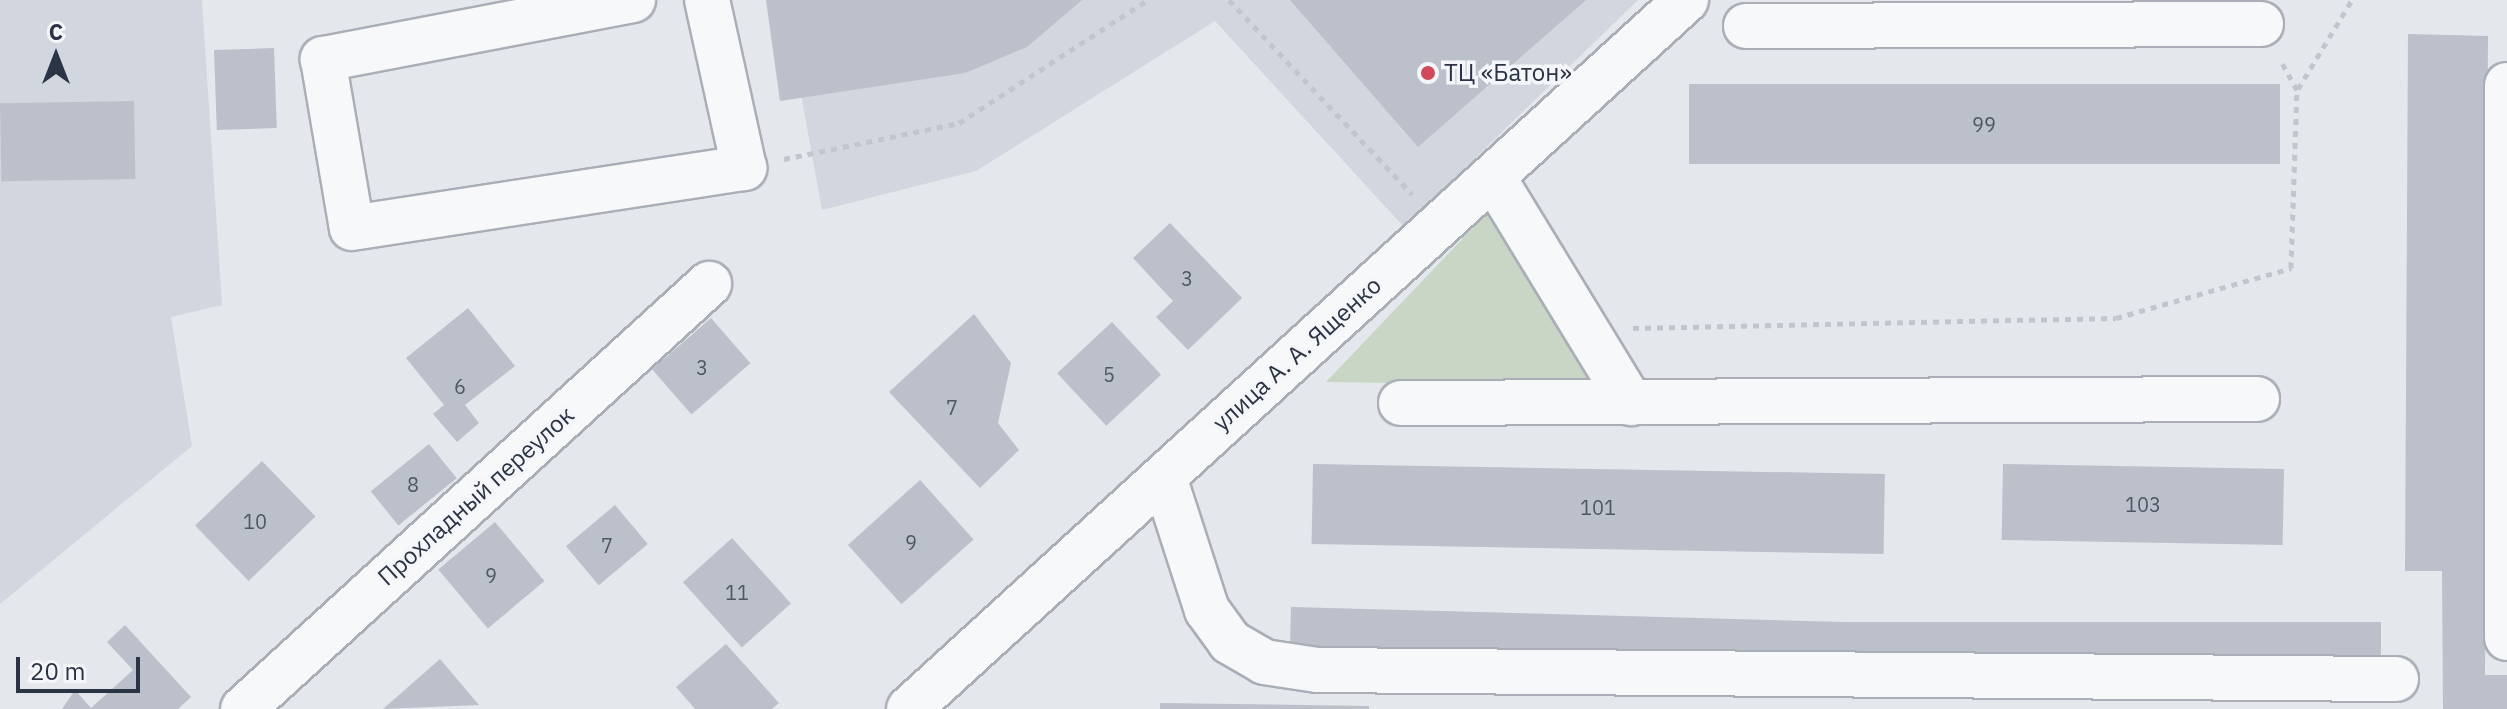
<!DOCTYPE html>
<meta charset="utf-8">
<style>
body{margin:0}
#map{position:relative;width:2507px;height:709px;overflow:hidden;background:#e4e7ec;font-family:"IBM Plex Sans",sans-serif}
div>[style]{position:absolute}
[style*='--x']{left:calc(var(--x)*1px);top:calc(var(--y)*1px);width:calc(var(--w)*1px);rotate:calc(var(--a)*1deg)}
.built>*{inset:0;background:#d2d6de}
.green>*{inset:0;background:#c9d6c5}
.building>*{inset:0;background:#bbc0ca;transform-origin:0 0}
.path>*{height:5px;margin-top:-2.5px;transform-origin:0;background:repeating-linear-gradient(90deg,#c2c5cb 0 6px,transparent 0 12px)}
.roads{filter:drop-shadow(2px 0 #a9aeb7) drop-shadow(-2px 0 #a9aeb7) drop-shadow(0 2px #a9aeb7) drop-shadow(0 -2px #a9aeb7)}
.minor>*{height:44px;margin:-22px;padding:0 22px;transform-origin:22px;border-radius:22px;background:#f7f8fa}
.dots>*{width:22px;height:22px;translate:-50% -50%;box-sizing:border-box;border:4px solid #f4f6f9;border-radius:50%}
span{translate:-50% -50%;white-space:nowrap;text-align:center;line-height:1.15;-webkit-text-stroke:7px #f4f6f9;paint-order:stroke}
.number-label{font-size:20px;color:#4f5766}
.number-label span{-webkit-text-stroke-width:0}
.poi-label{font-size:24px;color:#2b3445}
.left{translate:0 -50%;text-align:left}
.street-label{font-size:24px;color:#2b3445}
.north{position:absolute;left:16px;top:16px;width:80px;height:80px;-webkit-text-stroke:6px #f4f6f9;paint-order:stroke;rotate:0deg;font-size:22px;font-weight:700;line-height:32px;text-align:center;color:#2b3445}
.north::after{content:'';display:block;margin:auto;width:28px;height:36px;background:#2b3445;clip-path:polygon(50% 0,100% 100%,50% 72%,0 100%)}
.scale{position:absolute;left:16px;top:657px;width:124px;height:36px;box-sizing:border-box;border:4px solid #2b3445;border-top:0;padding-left:10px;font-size:24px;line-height:28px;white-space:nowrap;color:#2b3445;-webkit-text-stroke:6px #f4f6f9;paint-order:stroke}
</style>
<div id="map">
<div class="built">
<i style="clip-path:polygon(0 0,202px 0,222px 305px,171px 317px,192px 446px,0 604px)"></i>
<i style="clip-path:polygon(784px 0,1638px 0,1404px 227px,1215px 21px,976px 171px,822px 210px)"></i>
</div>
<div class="green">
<i style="clip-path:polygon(1487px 213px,1593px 386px,1326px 382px)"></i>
</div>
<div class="building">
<i style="clip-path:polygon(766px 0,1082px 0,1027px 47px,965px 73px,780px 101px)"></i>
<i style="clip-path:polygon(1290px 0,1586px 0,1418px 147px)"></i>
<i style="clip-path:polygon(2408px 34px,2488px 36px,2485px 675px,2507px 675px,2507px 709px,2443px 709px,2442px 571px,2405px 571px)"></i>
<i style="left:274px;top:48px;width:80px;height:60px;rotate:88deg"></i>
<i style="left:1689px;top:84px;width:591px;height:80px"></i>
<i style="left:134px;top:101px;width:78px;height:134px;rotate:89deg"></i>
<i style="clip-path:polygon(1170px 223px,1242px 298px,1188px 350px,1156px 317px,1173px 301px,1133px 258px)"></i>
<i style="clip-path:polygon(468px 308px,515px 366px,465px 405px,479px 423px,457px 442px,433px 414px,444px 405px,406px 358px)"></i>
<i style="clip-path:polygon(974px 314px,1011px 363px,998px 423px,1019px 450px,980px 488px,889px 392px)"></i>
<i style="left:711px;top:318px;width:60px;height:78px;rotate:49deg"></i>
<i style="left:1112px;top:322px;width:72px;height:75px;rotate:47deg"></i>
<i style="left:429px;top:444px;width:44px;height:75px;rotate:51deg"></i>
<i style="left:262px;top:461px;width:77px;height:93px;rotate:46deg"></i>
<i style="left:1313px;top:464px;width:572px;height:80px;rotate:1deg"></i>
<i style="left:2003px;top:464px;width:281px;height:76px;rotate:1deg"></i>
<i style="left:920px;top:480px;width:80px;height:97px;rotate:48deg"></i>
<i style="left:615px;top:505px;width:51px;height:64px;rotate:50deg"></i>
<i style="left:495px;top:522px;width:77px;height:74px;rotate:50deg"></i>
<i style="left:732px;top:538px;width:88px;height:66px;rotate:48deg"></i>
<i style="clip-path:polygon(1291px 607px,1845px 622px,2381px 622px,2381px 665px,1290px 650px)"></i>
<i style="clip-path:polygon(125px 625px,191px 697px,178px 709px,62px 709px,75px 690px,91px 708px,133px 670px,107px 642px)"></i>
<i style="clip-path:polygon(726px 644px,779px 703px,772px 709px,695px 709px,676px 687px)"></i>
<i style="clip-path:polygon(440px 659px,479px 705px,383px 709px)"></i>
<i style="clip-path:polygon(1160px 703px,1369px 706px,1369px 709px,1160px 709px)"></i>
</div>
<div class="path">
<i style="--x:1229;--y:0;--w:267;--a:46.7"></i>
<i style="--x:2298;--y:89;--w:104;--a:-58.8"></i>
<i style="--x:784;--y:159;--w:179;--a:-11.6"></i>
<i style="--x:959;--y:123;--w:225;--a:-33.1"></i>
<i style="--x:1633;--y:328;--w:483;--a:-1.2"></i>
<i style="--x:2116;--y:318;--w:182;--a:-15.9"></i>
<i style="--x:2291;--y:268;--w:178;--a:-88.1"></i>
<i style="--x:2297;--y:90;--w:35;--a:-119"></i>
</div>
<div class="roads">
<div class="minor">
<i style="--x:633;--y:0;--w:316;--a:169.2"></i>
<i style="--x:323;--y:59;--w:171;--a:80.3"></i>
<i style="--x:352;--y:228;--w:397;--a:-8.7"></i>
<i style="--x:744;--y:168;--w:172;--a:-102.4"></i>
<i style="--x:1746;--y:26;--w:515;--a:-0.22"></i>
<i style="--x:2507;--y:85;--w:553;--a:90"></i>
<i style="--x:1493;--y:177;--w:265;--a:58.6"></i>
<i style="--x:1401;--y:403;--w:856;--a:-0.27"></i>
<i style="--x:1164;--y:477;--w:140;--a:72.1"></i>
<i style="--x:1207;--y:610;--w:39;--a:54"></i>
<i style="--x:1230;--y:642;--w:39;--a:30"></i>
<i style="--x:1264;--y:662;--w:54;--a:8.6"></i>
<i style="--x:1317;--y:670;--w:1079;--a:0.48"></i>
<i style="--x:243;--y:709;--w:631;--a:-42.37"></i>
<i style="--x:909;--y:709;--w:1052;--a:-42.38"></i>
</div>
</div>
<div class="dots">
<i style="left:1428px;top:73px;background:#d1495b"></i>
</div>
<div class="number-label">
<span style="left:1984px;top:124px">99</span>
<span style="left:1187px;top:278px">3</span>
<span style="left:702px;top:367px">3</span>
<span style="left:1109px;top:374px">5</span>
<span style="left:460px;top:386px">6</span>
<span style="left:952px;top:407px">7</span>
<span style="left:413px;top:484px">8</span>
<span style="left:2143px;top:504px">103</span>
<span style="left:1598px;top:507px">101</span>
<span style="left:255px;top:521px">10</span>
<span style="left:911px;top:542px">9</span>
<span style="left:607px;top:545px">7</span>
<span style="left:491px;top:575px">9</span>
<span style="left:737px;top:592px">11</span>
</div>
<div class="poi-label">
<span class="left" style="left:1444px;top:73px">ТЦ «Батон»</span>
</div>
<div class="street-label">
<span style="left:1297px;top:354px;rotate:-42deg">улица А. А. Ященко</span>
<span style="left:476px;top:496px;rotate:-42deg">Прохладный переулок</span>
</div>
<div class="north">С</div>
<div class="scale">20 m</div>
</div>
